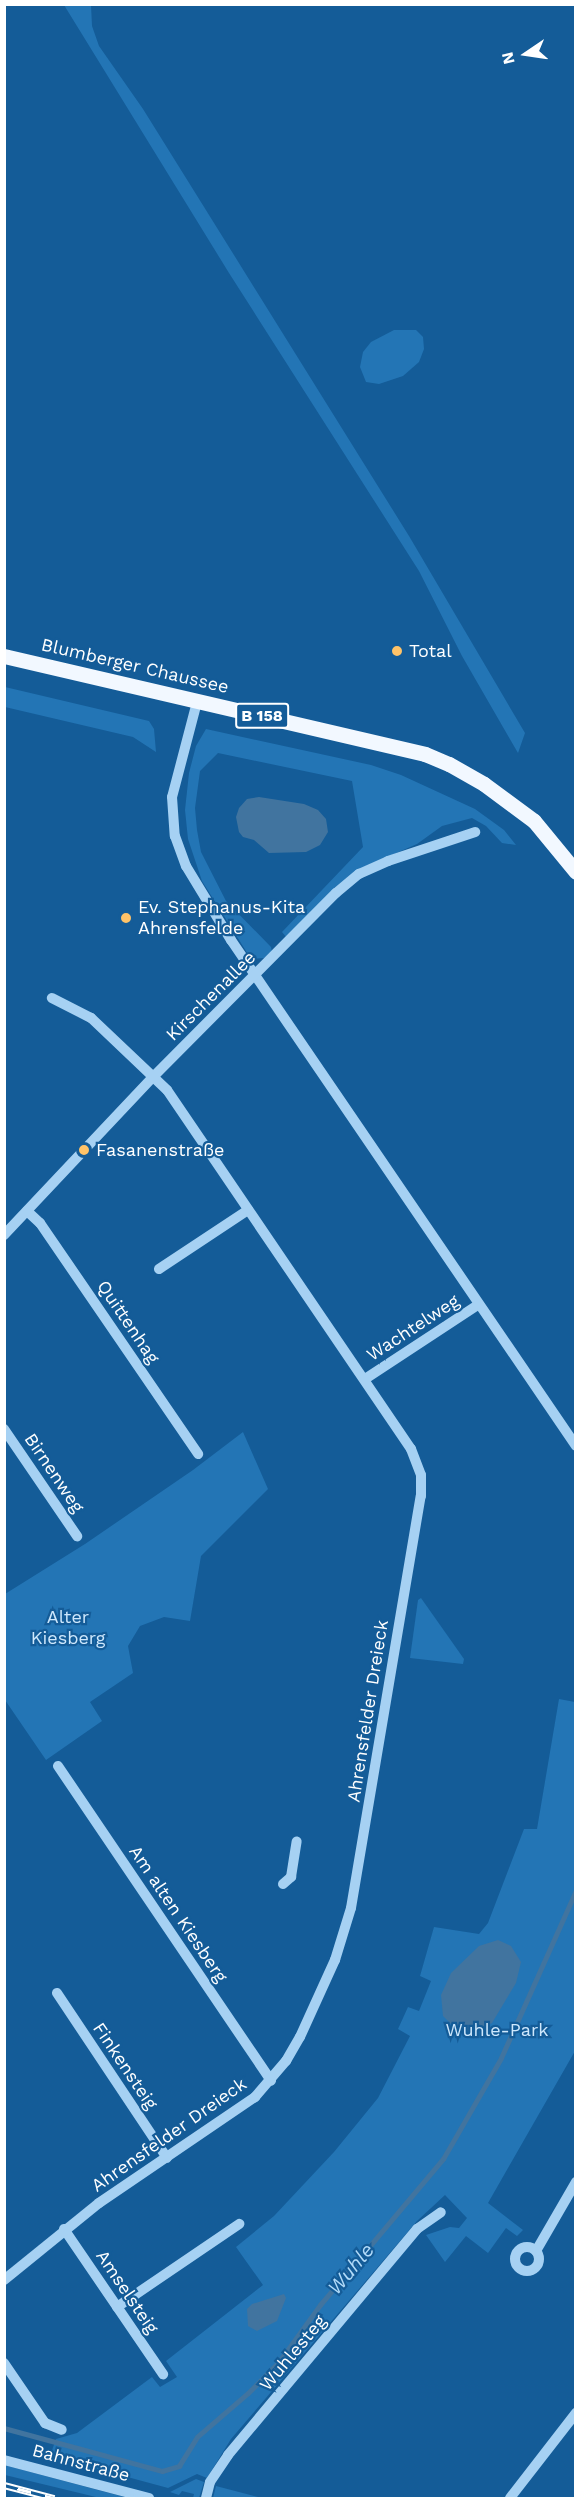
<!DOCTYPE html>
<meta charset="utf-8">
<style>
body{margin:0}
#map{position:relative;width:580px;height:2503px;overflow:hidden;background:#145c98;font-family:"Work Sans",sans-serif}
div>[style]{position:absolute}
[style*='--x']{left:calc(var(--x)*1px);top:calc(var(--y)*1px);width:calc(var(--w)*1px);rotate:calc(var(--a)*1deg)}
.green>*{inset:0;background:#2375b5}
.water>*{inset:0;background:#41749f}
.stream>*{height:4.5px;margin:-2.25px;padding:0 2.25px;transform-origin:2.25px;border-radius:2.25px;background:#41749f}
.minor>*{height:10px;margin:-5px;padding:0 5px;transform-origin:5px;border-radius:5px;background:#a6d1f3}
.minor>.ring{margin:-5px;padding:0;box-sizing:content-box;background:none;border:10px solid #a6d1f3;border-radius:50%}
.major>*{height:15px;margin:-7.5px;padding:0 7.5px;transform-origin:7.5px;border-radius:7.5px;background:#f2f8ff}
.rail>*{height:7px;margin-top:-3.5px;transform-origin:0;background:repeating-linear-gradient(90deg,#145c98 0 14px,#fff 0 28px);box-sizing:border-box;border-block:2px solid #fff}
.dots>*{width:16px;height:16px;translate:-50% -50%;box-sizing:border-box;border:3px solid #145c98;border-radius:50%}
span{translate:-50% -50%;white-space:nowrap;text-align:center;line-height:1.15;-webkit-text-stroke:4.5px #145c98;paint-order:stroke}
.shield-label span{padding:2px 4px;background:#145c98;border:2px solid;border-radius:4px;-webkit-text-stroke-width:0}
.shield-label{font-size:16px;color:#fff;font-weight:700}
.poi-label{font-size:18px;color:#fff}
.left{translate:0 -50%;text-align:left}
.street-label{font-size:18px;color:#fff}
.park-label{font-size:18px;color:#cee8fd}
.water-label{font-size:20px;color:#b2dbf9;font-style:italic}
.frame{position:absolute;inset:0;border:6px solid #fff;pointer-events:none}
.north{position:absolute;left:496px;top:24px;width:60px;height:60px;-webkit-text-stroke:4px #145c98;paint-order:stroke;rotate:257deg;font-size:16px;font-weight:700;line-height:24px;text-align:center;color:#fff}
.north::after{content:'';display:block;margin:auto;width:21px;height:27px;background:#fff;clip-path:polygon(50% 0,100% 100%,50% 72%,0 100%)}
</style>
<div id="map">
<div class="green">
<i style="clip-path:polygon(64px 5px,91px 5px,92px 26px,99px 46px,143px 109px,409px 536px,525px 733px,518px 753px,462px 656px,419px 571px,229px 273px)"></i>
<i style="clip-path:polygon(394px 330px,416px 330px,423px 337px,424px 349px,419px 362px,403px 376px,379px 384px,366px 382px,360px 367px,363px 352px,371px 342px)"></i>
<i style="clip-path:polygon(5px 687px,149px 721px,154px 729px,156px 752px,133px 737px,5px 707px)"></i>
<i style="clip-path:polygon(206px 729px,371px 765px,401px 775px,475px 809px,504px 830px,516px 845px,502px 843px,486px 826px,472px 818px,442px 826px,417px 844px,362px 868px,334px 888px,287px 938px,282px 932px,363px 847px,352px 781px,218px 753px,200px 771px,195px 808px,197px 830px,201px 852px,226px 901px,271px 947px,272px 952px,264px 958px,251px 959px,202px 881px,188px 839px,185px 810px,189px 773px,196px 746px)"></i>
<i style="clip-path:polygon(243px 1432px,268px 1489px,201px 1556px,190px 1621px,164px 1617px,140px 1626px,128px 1646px,133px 1673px,90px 1702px,102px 1721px,46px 1760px,5px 1700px,5px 1594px,85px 1544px,193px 1470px)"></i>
<i style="clip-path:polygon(421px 1598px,464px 1659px,463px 1664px,410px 1658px,418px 1600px)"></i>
<i style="clip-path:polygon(559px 1699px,575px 1702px,575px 2051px,488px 2203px,523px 2230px,517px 2236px,506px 2228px,488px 2253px,466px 2236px,445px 2262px,426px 2235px,450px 2227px,459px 2228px,467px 2218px,445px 2195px,417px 2221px,231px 2439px,207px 2478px,197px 2474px,168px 2488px,50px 2456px,56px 2439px,77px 2433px,152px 2377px,160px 2387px,177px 2377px,166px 2361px,263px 2285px,236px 2247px,274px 2216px,334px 2152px,378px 2098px,410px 2036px,398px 2029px,408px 2007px,419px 2011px,431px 1981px,420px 1976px,434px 1927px,479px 1934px,488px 1923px,524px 1829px,537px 1829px)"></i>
<i style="clip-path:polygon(4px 2465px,128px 2498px,100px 2498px,5px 2475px)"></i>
<i style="clip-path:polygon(196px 2479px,204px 2482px,199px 2498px,193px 2498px,194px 2494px,182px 2491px,179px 2495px,170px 2492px)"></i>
<i style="clip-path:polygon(216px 2486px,262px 2498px,213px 2498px)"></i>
</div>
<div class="water">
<i style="clip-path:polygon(259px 797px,304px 804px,318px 810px,326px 819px,328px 832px,320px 845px,306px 852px,269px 853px,254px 840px,243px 837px,239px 832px,236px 817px,239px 808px,247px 799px)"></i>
<i style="clip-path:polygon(498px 1940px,511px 1946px,521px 1962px,516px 1983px,492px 2023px,473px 2032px,455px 2028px,443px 2016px,441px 1995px,451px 1973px,479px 1946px)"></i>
<i style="clip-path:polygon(284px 2294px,286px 2298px,277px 2321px,257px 2331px,248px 2326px,247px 2309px,252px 2304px)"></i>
</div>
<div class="stream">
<i style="--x:4;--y:2428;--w:164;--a:15.2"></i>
<i style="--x:162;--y:2471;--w:18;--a:-16"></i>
<i style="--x:179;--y:2466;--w:34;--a:-58"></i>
<i style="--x:197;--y:2437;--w:67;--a:-40.8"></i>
<i style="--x:248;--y:2393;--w:42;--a:-45"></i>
<i style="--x:278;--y:2363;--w:72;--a:-54.1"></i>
<i style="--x:320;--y:2305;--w:191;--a:-49.9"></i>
<i style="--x:443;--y:2159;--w:116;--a:-60.1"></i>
<i style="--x:501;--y:2058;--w:184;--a:-65.9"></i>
</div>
<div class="minor">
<i style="--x:197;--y:702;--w:98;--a:104.7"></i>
<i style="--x:172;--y:797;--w:39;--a:86"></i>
<i style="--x:175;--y:836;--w:32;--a:70"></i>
<i style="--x:186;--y:866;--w:87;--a:58.7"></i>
<i style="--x:231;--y:940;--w:612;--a:55.71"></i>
<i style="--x:27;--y:1211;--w:18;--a:43"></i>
<i style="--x:40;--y:1223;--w:280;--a:55.6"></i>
<i style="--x:4;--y:1235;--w:219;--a:-46.7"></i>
<i style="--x:154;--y:1076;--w:258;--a:-45.2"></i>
<i style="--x:336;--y:893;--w:30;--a:-40"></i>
<i style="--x:359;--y:874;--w:32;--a:-24"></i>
<i style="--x:388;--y:861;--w:92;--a:-18.4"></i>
<i style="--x:159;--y:1269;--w:107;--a:-33.5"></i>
<i style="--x:365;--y:1379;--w:136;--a:-33.3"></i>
<i style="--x:4;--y:1429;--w:130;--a:55.7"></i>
<i style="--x:58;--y:1766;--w:380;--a:55.9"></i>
<i style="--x:283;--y:1884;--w:11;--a:-41"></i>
<i style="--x:291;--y:1877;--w:36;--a:-81"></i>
<i style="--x:57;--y:1993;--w:198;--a:56.3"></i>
<i style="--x:64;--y:2229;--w:176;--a:55.7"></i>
<i class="ring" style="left:515px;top:2247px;width:14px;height:14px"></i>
<i style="--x:536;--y:2251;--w:80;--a:-59.9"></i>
<i style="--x:4;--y:2280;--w:122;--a:-39"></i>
<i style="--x:99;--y:2203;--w:189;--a:-34.2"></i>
<i style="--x:255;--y:2097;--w:48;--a:-49.3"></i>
<i style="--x:286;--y:2061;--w:28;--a:-60"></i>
<i style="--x:300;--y:2037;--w:85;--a:-65.6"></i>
<i style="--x:335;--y:1960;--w:54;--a:-72.9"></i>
<i style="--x:351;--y:1908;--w:418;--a:-80.4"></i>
<i style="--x:421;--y:1496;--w:21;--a:-90"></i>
<i style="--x:421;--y:1475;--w:28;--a:-111"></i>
<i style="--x:411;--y:1449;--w:434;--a:-124.2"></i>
<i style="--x:167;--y:1090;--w:105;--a:-136.5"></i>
<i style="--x:91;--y:1018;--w:44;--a:-152.9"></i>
<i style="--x:117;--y:2307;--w:148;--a:-34.2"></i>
<i style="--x:4;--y:2363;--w:73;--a:55.7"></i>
<i style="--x:45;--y:2423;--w:18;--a:22"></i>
<i style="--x:4;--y:2460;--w:150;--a:14.7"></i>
<i style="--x:206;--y:2498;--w:16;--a:-76"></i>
<i style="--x:210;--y:2482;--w:32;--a:-56"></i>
<i style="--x:228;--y:2455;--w:295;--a:-50.1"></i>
<i style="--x:417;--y:2229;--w:29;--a:-35"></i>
<i style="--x:510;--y:2498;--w:108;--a:-52.2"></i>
</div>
<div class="major">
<i style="--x:4;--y:656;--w:432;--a:13.1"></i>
<i style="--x:425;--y:754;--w:26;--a:23"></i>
<i style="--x:449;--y:764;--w:40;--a:29.7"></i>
<i style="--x:484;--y:784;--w:62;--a:36.5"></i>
<i style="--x:534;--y:821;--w:66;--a:50.5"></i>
</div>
<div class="rail">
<i style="--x:4;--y:2485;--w:52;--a:14.6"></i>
</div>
<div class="dots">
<i style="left:397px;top:651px;background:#ffc368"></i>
<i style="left:126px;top:918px;background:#ffc368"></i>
<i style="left:84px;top:1150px;background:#ffc368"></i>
</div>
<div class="shield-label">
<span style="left:262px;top:716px">B 158</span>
</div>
<div class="poi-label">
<span class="left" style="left:409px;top:651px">Total</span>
<span class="left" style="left:138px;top:918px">Ev. Stephanus-Kita<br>Ahrensfelde</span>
<span class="left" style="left:96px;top:1150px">Fasanenstraße</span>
</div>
<div class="street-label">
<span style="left:135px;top:666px;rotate:13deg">Blumberger Chaussee</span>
<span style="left:211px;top:996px;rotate:-45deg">Kirschenallee</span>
<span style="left:128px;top:1322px;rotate:56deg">Quittenhag</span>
<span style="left:413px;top:1328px;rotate:-33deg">Wachtelweg</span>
<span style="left:54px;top:1473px;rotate:56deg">Birnenweg</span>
<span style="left:368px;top:1711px;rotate:-81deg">Ahrensfelder Dreieck</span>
<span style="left:178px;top:1914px;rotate:56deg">Am alten Kiesberg</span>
<span style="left:125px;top:2066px;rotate:56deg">Finkensteig</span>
<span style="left:169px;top:2135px;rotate:-35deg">Ahrensfelder Dreieck</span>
<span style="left:127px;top:2292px;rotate:56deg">Amselsteig</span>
<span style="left:293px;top:2353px;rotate:-50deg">Wuhlesteg</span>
<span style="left:81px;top:2463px;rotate:15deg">Bahnstraße</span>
</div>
<div class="park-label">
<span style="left:68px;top:1628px">Alter<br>Kiesberg</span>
<span style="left:497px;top:2030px">Wuhle-Park</span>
</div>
<div class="water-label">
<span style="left:351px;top:2269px;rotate:-50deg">Wuhle</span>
</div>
<div class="frame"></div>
<div class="north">N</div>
</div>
